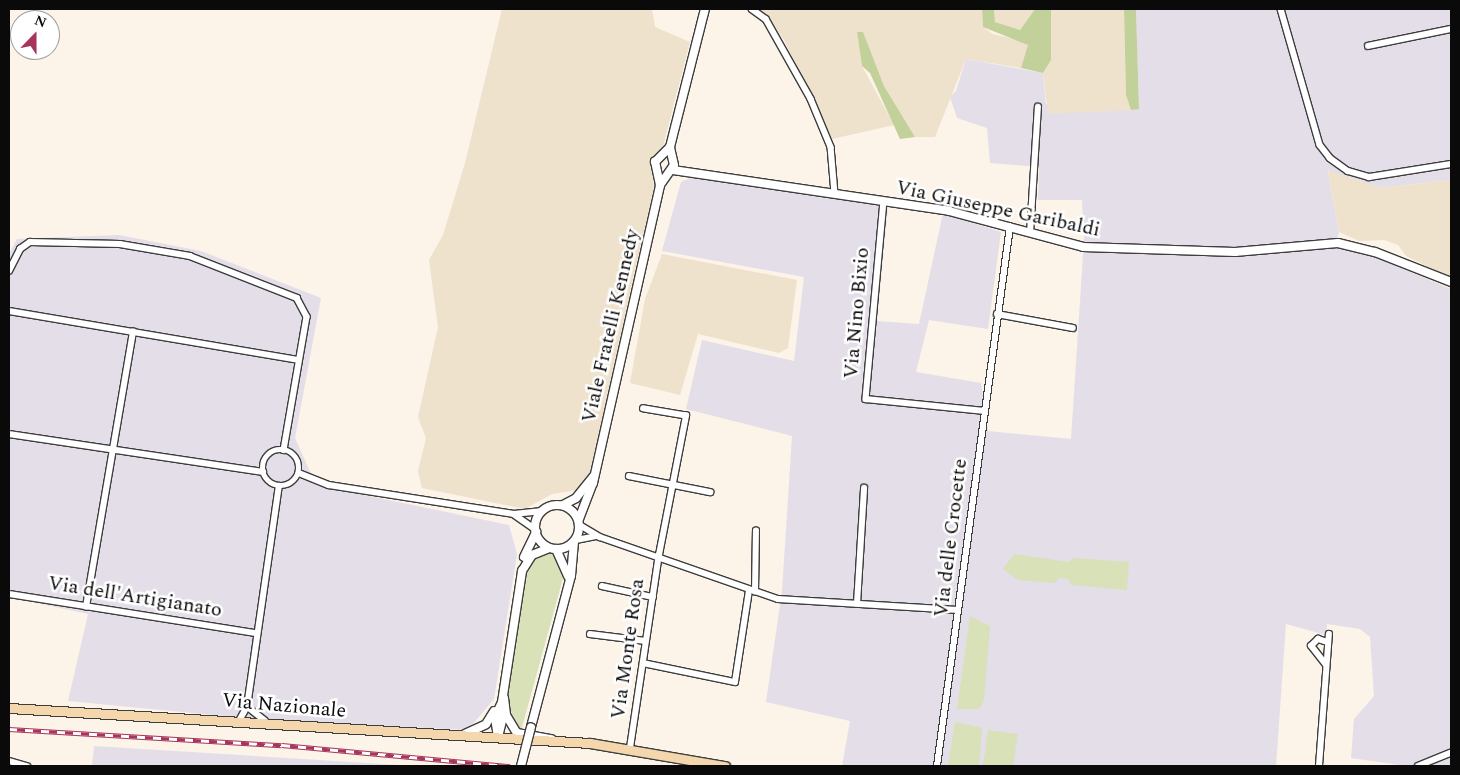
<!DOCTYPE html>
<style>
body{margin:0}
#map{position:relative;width:1460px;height:775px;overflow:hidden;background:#fcf3e9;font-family:Spectral,serif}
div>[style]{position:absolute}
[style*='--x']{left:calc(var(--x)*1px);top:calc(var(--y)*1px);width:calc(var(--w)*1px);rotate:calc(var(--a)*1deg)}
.industrial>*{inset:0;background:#e4dee8}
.farmland>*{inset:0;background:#eee2cd}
.green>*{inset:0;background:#d9e1b8;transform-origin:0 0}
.forest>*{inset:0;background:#c2d099}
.roads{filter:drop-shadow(1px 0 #3d3d3d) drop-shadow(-1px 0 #3d3d3d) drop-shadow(0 1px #3d3d3d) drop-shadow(0 -1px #3d3d3d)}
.minor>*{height:5.5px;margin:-2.75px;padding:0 2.75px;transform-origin:2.75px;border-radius:2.75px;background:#fff}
.minor>.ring{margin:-2.75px;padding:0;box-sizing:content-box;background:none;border:5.5px solid #fff;border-radius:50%}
.tertiary>*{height:8px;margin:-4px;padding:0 4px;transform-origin:4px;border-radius:4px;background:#fff}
.tertiary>.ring{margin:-4px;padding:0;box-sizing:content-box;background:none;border:8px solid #fff;border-radius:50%}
.secondary>*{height:9px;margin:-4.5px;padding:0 4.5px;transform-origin:4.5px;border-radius:4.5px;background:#f4d7ac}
.rail>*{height:4.5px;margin-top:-2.25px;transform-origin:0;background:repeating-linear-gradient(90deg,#fff 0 8px,#a7355b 0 16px);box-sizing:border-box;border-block:1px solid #a7355b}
.bridges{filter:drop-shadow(1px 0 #3d3d3d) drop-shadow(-1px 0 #3d3d3d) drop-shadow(0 1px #3d3d3d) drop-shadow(0 -1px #3d3d3d)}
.tertiary-bridge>*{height:8px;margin:-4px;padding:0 4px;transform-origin:4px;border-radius:4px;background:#fff}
span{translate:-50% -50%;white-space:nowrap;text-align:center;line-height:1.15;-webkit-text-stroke:5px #fff;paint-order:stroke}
.street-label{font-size:20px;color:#0a0a0a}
.frame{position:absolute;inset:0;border:10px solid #0a0a0a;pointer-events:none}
.north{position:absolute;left:10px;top:10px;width:50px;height:50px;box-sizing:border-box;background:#fff;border:1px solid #9d9d9d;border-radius:50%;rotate:22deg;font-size:14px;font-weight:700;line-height:20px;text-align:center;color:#0a0a0a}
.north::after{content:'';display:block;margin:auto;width:18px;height:22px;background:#a7355b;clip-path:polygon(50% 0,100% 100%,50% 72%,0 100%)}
</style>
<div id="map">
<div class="industrial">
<i style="clip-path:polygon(1136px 9px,1451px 9px,1451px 180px,1380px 188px,1328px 171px,1339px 232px,1335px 248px,1356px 249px,1451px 289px,1451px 766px,1407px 766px,1351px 758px,1354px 719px,1374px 696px,1370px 637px,1360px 629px,1327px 624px,1326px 635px,1286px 624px,1276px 766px,842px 766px,850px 721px,766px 702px,782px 591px,792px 436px,686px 409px,702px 340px,794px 361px,804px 277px,662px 251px,681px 182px,693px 177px,740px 182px,888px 206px,877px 321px,919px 324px,943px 213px,1001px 232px,988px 329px,929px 320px,916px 372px,981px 383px,988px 431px,1071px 439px,1084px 240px,1082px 200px,1038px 200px,1039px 167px,990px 163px,987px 128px,957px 118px,950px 97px,956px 91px,966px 59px,1043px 73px,1046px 104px,1139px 109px)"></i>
<i style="clip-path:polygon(119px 235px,201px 251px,321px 298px,295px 438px,316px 485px,509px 525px,517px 554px,494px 699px,468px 730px,255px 719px,68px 701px,88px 614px,9px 597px,9px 254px,17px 239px)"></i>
<i style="clip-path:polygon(94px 746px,416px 766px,92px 766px)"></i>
</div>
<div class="farmland">
<i style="clip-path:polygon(502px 9px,652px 9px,655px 27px,690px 42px,663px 146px,650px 161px,654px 186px,589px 476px,578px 490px,552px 494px,525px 509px,422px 488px,418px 471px,426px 438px,418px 417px,438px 327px,429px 260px,443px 235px,465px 163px)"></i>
<i style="clip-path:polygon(756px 9px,982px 9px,983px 27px,993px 34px,1022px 41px,1028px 45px,1027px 53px,1021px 68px,966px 59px,935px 137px,915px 137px,884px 86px,863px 33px,857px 32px,862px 66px,894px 125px,832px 139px,784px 40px,768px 17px)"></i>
<i style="clip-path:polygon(994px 9px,1035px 9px,1020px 30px,995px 22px)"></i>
<i style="clip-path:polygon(1051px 9px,1124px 9px,1126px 95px,1131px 110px,1048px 114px,1043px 73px,1051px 60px)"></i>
<i style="clip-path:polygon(1328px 170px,1380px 188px,1451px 180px,1451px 278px,1406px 256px,1398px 245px,1384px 240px,1359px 241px,1339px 232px)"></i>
<i style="clip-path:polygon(662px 254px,797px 280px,788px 348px,779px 353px,698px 334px,680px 395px,630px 383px,645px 299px)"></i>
</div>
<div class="green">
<i style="clip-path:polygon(545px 552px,556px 554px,565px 571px,521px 731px,510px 717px,507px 697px,526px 571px,531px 559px)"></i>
<i style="clip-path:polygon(1014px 554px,1069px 562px,1073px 558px,1129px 562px,1127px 590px,1071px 585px,1068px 579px,1059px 578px,1054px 583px,1018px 580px,1003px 569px)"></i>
<i style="clip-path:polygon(970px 616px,990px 626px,984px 701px,979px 709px,957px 709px)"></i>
<i style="clip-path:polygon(955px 722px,982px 728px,979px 766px,948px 766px)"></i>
<i style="left:988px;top:730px;width:30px;height:36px;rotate:8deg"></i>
</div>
<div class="forest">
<i style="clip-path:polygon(982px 9px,994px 9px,995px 22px,1020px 30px,1035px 9px,1051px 9px,1051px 60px,1043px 73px,1021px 68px,1028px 45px,983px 27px)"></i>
<i style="clip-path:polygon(1124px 9px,1136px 9px,1139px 109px,1131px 110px,1126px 95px)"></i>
<i style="clip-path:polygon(857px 32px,863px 32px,884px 86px,915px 137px,900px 139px,870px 73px,862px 66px)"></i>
</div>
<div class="roads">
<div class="minor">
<i style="--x:752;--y:9;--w:17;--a:36"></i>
<i style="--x:766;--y:19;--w:92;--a:60.6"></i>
<i style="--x:811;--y:99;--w:52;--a:67.4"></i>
<i style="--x:831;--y:147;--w:47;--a:85.1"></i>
<i style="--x:1281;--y:9;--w:141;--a:74"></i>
<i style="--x:1320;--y:145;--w:16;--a:52"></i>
<i style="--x:1330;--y:158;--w:22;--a:36"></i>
<i style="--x:1348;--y:171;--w:22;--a:16"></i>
<i style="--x:1369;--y:177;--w:83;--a:-9"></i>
<i style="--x:1368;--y:46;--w:85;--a:-11.6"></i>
<i style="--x:884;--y:201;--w:199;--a:95.2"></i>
<i style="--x:866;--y:399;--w:119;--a:5.8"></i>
<i style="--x:1030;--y:233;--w:126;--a:-86.4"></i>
<i style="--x:9;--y:271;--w:25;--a:-63"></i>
<i style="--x:20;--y:249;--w:12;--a:-35"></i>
<i style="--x:30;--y:242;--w:90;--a:1.3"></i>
<i style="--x:120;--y:244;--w:71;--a:9.7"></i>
<i style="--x:190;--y:256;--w:115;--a:21.4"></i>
<i style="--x:297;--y:298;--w:21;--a:62"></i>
<i style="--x:307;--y:317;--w:135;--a:99.8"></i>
<i style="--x:9;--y:311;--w:293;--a:9.6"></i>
<i style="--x:997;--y:314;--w:77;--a:10.4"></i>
<i style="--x:9;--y:434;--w:257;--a:8.5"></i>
<i class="ring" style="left:263px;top:450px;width:30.5px;height:30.5px"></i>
<i style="--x:299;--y:473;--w:32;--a:22"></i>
<i style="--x:329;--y:485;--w:187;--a:8.9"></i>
<i style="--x:514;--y:514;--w:28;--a:-6"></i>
<i style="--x:629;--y:476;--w:83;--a:11.2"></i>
<i style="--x:515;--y:515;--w:24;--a:35"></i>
<i style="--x:580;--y:525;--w:23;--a:31"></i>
<i style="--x:600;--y:537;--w:188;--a:19.2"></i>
<i style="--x:778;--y:599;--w:180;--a:3.5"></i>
<i style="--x:576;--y:540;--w:20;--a:-11"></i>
<i style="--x:602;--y:586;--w:52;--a:12.2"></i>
<i style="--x:755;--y:592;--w:61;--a:-89.1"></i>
<i style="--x:9;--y:594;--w:250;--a:9"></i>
<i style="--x:857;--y:604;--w:116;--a:-86.5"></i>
<i style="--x:86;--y:607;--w:279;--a:-80.3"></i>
<i style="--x:590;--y:634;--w:56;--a:7.1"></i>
<i style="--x:643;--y:663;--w:94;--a:11.7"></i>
<i style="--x:735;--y:682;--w:93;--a:-81.3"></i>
<i style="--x:1326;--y:665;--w:24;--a:-128"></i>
<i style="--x:1311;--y:646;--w:10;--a:-45"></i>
<i style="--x:1318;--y:639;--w:10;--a:17"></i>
<i style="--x:240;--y:719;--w:14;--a:-60"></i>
<i style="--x:265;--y:721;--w:23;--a:-142"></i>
<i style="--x:247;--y:707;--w:223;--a:-81.8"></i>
<i style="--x:630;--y:748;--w:195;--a:-81.5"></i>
<i style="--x:659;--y:555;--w:142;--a:-79"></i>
<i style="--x:686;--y:416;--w:43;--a:-170.5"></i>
<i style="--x:9;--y:761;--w:19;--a:16"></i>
<i style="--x:937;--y:766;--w:544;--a:-82.29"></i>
<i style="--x:1319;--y:766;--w:132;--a:-85.7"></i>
<i style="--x:1418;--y:766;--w:35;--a:-22"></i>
</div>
<div class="tertiary">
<i style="--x:673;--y:170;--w:279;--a:8.4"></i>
<i style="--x:949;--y:211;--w:139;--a:15"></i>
<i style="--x:1083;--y:247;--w:152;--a:1.9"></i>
<i style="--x:1235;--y:252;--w:103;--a:-5"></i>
<i style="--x:1338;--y:243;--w:38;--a:14"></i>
<i style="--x:1375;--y:252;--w:82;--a:21.5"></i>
<i style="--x:660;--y:185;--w:24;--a:-102"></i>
<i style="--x:655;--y:162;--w:21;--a:-45"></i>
<i class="ring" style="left:535px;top:505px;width:36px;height:36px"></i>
<i style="--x:563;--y:505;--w:15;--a:-28"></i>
<i style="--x:576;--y:498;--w:28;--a:-51"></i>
<i style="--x:579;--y:519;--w:39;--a:-69"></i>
<i style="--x:593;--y:483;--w:305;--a:-77.3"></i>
<i style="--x:660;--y:185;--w:24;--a:-55"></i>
<i style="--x:674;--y:165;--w:18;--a:-103"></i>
<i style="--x:670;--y:147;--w:142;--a:-75.8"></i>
<i style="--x:556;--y:549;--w:30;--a:66"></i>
<i style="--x:524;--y:557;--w:28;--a:-64"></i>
<i style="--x:504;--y:698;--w:17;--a:83"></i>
<i style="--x:506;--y:715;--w:21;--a:59"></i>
<i style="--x:517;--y:733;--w:35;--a:10"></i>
<i style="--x:531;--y:727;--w:156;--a:-75.2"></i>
<i style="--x:571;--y:576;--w:34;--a:-85"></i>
<i style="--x:465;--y:734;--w:23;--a:-25"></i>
<i style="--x:486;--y:724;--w:15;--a:-58"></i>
<i style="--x:498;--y:737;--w:20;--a:-99"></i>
<i style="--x:495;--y:717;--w:17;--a:-65"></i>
<i style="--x:502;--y:702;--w:133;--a:-81.3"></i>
<i style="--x:522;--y:571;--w:19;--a:-58"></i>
<i style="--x:532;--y:555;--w:18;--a:-22"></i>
<i style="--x:498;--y:737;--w:25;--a:-76"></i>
</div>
<div class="secondary">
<i style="--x:9;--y:708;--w:582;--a:3.45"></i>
<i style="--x:590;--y:743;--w:137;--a:9.7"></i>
</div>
</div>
<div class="rail">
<i style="--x:9;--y:729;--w:273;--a:3.4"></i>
<i style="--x:282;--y:745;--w:229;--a:5.3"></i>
</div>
<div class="bridges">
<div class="tertiary-bridge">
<i style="--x:521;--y:766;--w:40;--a:-75.6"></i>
</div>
</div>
<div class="street-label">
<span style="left:998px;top:209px;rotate:12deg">Via Giuseppe Garibaldi</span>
<span style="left:857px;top:313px;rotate:-85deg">Via Nino Bixio</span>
<span style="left:611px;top:326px;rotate:-77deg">Viale Fratelli Kennedy</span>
<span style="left:951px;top:538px;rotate:-83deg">Via delle Crocette</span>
<span style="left:135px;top:597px;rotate:9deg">Via dell'Artigianato</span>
<span style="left:628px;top:649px;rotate:-82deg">Via Monte Rosa</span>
<span style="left:284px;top:706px;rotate:5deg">Via Nazionale</span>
</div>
<div class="frame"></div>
<div class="north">N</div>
</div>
